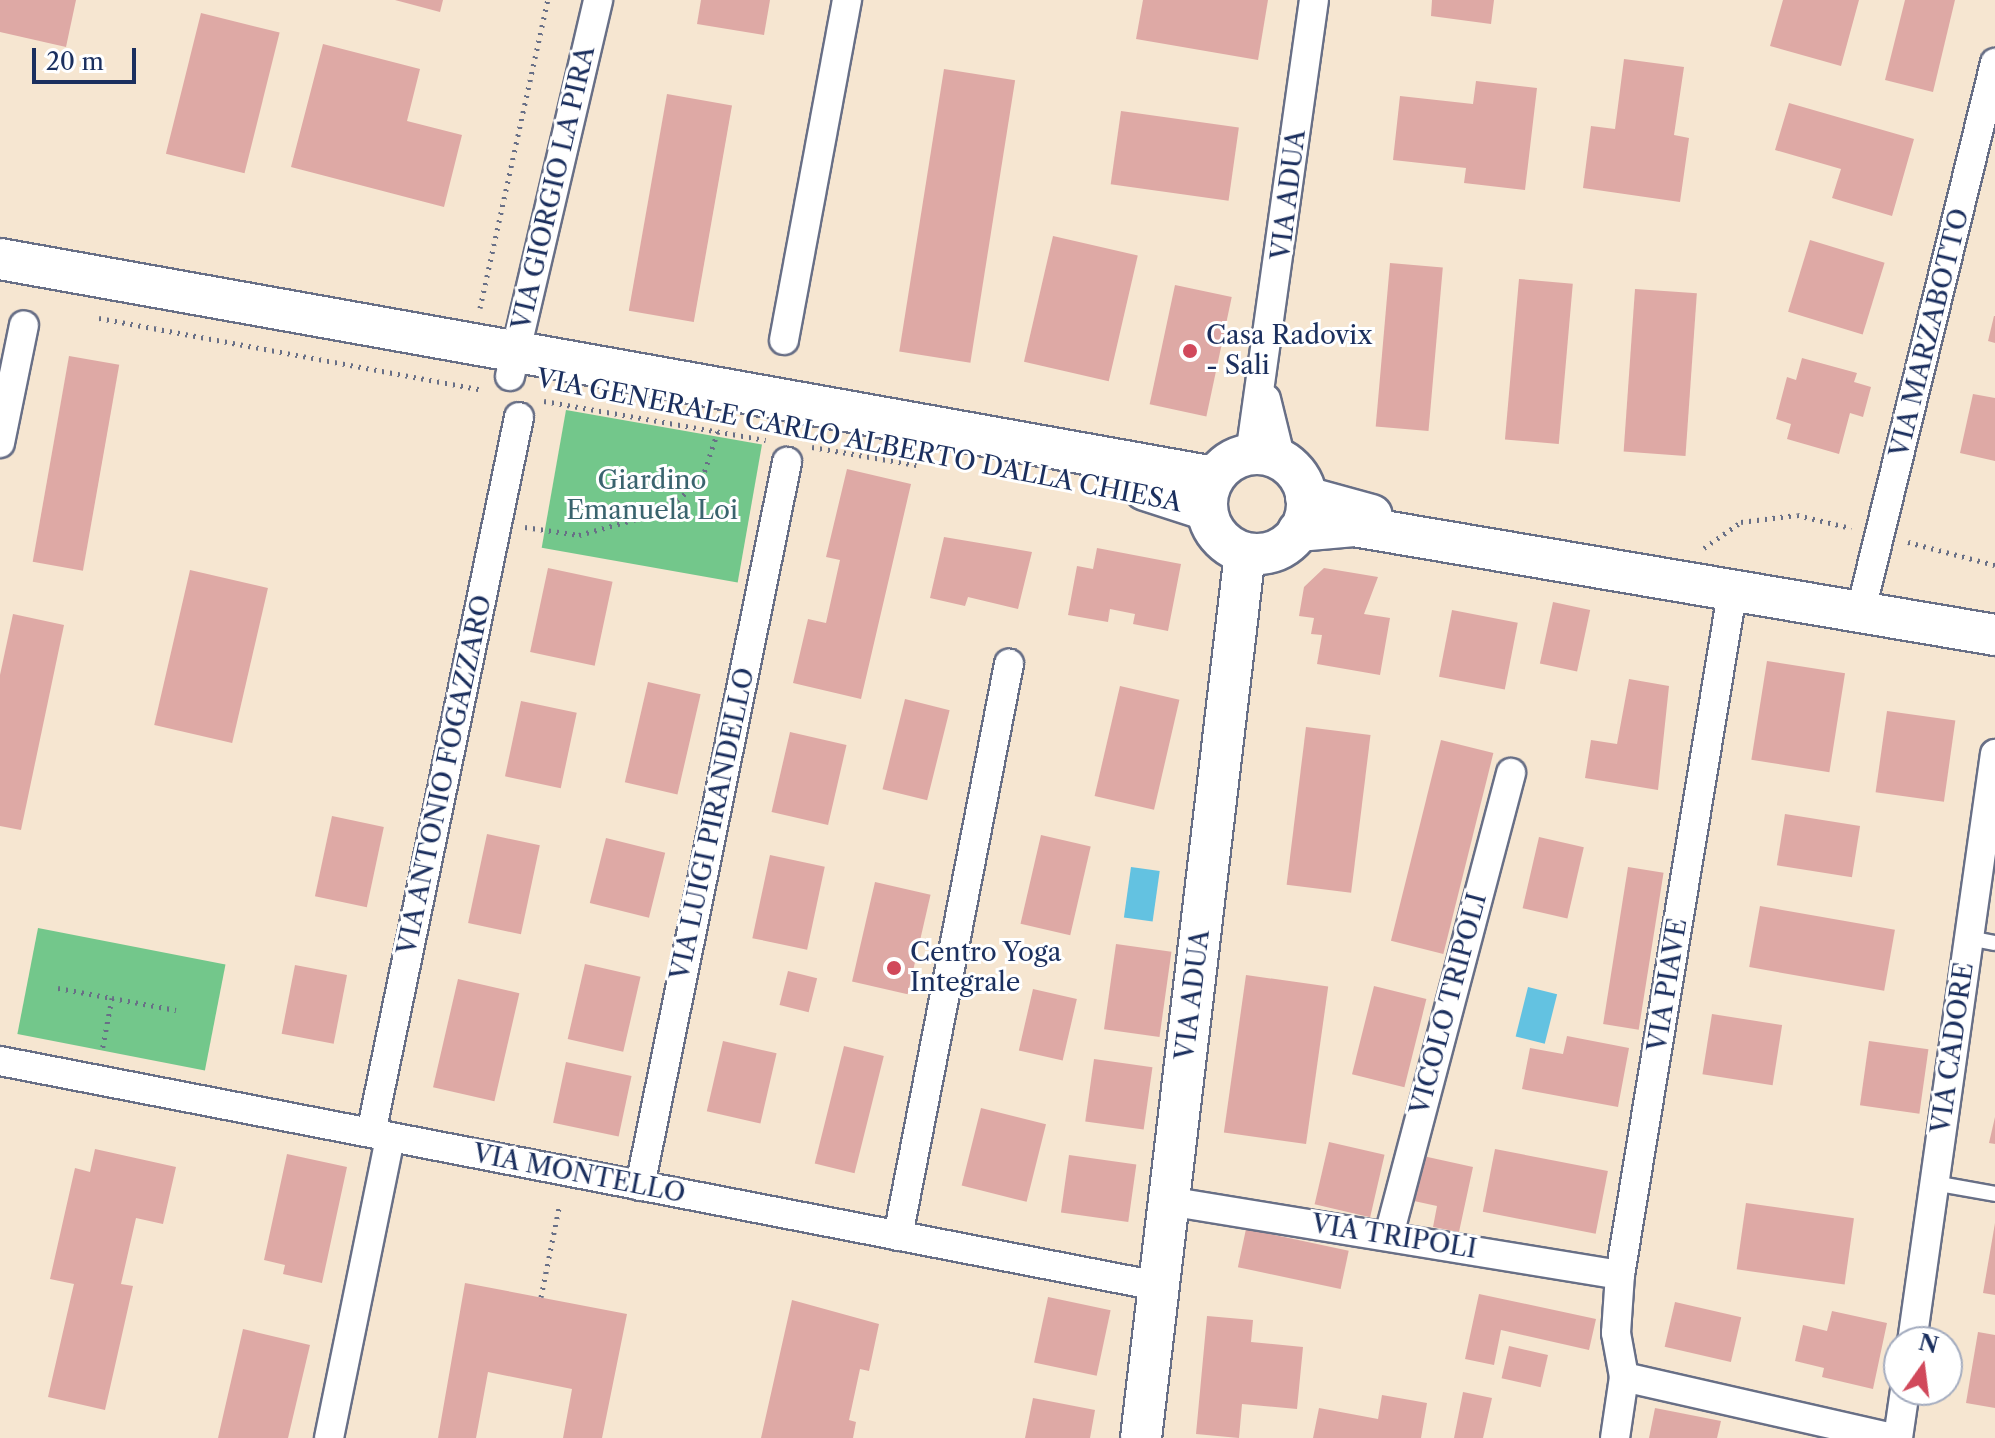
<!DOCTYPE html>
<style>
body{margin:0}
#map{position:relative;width:1995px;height:1438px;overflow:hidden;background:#f6e6d1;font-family:"Libre Caslon Text",serif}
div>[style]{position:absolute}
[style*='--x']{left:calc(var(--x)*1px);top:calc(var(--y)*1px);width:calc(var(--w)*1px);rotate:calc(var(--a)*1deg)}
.green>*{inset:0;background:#73c78b;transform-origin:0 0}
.water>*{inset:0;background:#63c2e1;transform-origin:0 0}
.building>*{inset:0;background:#dea9a5;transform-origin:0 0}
.path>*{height:5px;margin-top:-2.5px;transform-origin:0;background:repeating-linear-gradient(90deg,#686f86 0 2px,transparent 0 8px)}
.roads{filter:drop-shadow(2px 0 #686f86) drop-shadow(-2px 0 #686f86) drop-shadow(0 2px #686f86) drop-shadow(0 -2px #686f86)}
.lane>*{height:14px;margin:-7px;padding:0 7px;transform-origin:7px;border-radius:7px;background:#fff}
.street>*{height:28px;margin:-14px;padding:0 14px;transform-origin:14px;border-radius:14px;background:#fff}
.secondary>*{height:40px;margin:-20px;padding:0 20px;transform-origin:20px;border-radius:20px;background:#fff}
.secondary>.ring{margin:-20px;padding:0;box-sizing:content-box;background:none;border:40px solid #fff;border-radius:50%}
.dots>*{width:22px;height:22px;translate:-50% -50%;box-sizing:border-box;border:4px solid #fff;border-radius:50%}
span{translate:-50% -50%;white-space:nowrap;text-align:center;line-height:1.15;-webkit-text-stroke:6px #fff;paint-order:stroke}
.street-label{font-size:26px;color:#1b2f5e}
.poi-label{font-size:26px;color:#1b2f5e}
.left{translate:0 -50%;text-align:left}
.park-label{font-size:26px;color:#3a646e}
.north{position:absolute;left:1883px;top:1326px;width:80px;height:80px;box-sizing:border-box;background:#fff;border:2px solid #a4acbf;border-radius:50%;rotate:14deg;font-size:22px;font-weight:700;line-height:32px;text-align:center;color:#1b2f5e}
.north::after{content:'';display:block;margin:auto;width:28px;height:36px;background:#d1495b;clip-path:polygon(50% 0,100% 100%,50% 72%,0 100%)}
.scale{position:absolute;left:32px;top:48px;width:104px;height:36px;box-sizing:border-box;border:4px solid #1b2f5e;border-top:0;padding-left:10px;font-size:24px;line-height:28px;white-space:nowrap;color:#1b2f5e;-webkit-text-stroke:6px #fff;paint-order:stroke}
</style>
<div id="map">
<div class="green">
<i style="left:566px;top:410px;width:199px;height:140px;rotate:10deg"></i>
<i style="left:38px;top:928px;width:191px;height:108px;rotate:11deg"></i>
</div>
<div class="water">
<i style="left:1131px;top:867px;width:29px;height:51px;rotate:8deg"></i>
<i style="left:1528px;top:987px;width:30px;height:51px;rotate:14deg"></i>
</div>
<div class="building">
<i style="clip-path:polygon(0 0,76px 0,66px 47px,0 32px)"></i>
<i style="clip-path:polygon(395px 0,443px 0,440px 12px)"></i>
<i style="clip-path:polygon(701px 0,770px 0,764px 35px,697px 24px)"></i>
<i style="clip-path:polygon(1143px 0,1268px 0,1258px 60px,1136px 39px)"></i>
<i style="clip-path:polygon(1432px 0,1494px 0,1491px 24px,1431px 16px)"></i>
<i style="clip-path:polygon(1783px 0,1859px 0,1841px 66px,1770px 46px)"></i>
<i style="clip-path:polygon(1905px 0,1955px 0,1933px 92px,1885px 80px)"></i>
<i style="left:201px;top:13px;width:81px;height:145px;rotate:14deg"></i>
<i style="clip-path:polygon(323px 44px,420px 69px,407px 121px,462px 135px,444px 207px,291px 167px)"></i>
<i style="clip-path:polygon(1624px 59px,1684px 67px,1674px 135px,1689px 138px,1680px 202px,1583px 188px,1591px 126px,1615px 129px)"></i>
<i style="left:944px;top:69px;width:72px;height:286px;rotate:9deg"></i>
<i style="clip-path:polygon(1476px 81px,1537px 88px,1525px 190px,1464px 183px,1466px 168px,1393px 160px,1400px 96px,1473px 104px)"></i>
<i style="left:667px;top:94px;width:66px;height:220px;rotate:10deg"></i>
<i style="clip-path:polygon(1789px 103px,1914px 139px,1892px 216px,1832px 198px,1841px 169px,1775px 150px)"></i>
<i style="left:1121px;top:111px;width:119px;height:74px;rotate:8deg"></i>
<i style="left:1053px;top:236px;width:87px;height:129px;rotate:13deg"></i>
<i style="left:1810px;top:240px;width:78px;height:75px;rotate:17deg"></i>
<i style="left:1390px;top:263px;width:53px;height:164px;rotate:5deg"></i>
<i style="left:1519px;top:279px;width:54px;height:161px;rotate:5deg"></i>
<i style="left:1175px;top:285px;width:58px;height:122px;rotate:12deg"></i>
<i style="left:1635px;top:289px;width:62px;height:163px;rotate:4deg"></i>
<i style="clip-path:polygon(1994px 316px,1995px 316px,1995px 343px,1988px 341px)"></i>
<i style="left:69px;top:356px;width:51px;height:209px;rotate:10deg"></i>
<i style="clip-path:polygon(1802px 358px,1857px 373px,1854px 382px,1871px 387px,1863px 417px,1850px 413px,1839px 454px,1787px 439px,1791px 424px,1776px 419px,1787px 377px,1796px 380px)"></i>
<i style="clip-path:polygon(1973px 394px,1995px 398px,1995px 461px,1960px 453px)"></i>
<i style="clip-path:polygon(847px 469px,911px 484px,861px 699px,793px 683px,808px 619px,826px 623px,840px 560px,826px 557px)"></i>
<i style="clip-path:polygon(944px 537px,1032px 552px,1018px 609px,968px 597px,965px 606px,930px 598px)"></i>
<i style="clip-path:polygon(1097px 548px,1181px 564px,1168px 631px,1133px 624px,1135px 614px,1110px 609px,1108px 622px,1068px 615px,1077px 566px,1093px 569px)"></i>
<i style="left:548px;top:568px;width:66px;height:86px;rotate:12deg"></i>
<i style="clip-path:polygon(1324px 568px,1378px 577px,1364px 614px,1390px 618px,1380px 675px,1317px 664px,1322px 635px,1311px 634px,1314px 618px,1299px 616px,1304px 587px)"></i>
<i style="left:190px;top:570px;width:80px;height:159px;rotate:13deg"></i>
<i style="left:1553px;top:602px;width:38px;height:63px;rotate:12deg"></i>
<i style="left:1452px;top:610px;width:67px;height:68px;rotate:11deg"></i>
<i style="clip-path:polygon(13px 614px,64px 625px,21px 830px,0 826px,0 675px)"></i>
<i style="left:1767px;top:661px;width:79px;height:100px;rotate:9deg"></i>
<i style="clip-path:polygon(1629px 679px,1669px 686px,1658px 790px,1585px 778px,1591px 740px,1617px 744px)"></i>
<i style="left:648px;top:682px;width:54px;height:103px;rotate:13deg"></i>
<i style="left:1120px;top:686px;width:61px;height:113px;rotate:13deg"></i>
<i style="left:905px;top:699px;width:46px;height:93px;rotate:14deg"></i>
<i style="left:521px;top:701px;width:57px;height:77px;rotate:12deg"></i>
<i style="left:1887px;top:711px;width:69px;height:82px;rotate:8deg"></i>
<i style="left:1306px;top:727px;width:65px;height:159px;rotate:7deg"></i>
<i style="left:790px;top:732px;width:58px;height:82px;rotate:13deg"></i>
<i style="left:1441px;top:740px;width:54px;height:207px;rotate:14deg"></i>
<i style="left:1785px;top:814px;width:76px;height:52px;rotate:9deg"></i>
<i style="left:332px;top:816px;width:53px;height:82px;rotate:12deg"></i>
<i style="left:487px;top:834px;width:54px;height:91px;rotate:12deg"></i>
<i style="left:1041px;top:835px;width:51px;height:91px;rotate:13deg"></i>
<i style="left:1539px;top:837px;width:46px;height:73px;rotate:13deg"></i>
<i style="left:606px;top:838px;width:61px;height:67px;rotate:14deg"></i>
<i style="left:770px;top:855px;width:56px;height:85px;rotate:12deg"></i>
<i style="left:1628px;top:867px;width:36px;height:159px;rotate:9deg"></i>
<i style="left:875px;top:882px;width:57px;height:102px;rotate:13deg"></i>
<i style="left:1760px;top:906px;width:137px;height:62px;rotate:10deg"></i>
<i style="left:1116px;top:944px;width:56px;height:86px;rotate:8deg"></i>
<i style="left:585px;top:964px;width:57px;height:77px;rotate:13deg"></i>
<i style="left:295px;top:965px;width:53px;height:70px;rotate:11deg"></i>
<i style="left:788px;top:971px;width:30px;height:35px;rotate:14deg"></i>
<i style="left:1246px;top:975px;width:83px;height:159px;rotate:8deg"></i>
<i style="left:458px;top:979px;width:63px;height:111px;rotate:13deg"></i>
<i style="left:1374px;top:986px;width:54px;height:91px;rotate:14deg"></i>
<i style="left:1033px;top:989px;width:45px;height:63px;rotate:13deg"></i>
<i style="left:1712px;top:1014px;width:71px;height:61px;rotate:9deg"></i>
<i style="clip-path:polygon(1567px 1036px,1629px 1048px,1618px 1107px,1522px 1089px,1530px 1048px,1563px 1054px)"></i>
<i style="left:723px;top:1041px;width:55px;height:72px;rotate:13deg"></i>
<i style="left:1869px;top:1041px;width:60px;height:65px;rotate:8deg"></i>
<i style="left:844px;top:1046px;width:41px;height:121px;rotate:14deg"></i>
<i style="left:1094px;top:1059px;width:59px;height:63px;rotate:8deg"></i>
<i style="left:566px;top:1062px;width:67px;height:62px;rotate:12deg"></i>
<i style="left:981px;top:1108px;width:67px;height:80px;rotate:14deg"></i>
<i style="clip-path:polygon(1995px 1117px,1995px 1144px,1989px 1143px)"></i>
<i style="left:1329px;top:1142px;width:57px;height:64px;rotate:13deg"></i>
<i style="clip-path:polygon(95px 1149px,176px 1167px,163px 1224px,136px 1218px,121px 1284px,133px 1286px,105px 1410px,48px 1397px,74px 1284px,50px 1279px,75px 1168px,90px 1172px)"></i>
<i style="left:1495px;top:1149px;width:115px;height:64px;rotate:11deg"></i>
<i style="clip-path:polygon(287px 1154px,347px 1167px,322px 1283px,283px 1274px,285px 1265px,264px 1260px)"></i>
<i style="left:1069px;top:1155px;width:68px;height:58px;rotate:8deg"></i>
<i style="clip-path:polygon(1423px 1156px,1473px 1167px,1459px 1232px,1433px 1227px,1437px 1206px,1414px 1201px)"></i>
<i style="left:1746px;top:1203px;width:109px;height:67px;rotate:8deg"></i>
<i style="clip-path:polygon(1995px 1223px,1995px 1295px,1983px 1293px)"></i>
<i style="left:1246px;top:1229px;width:105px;height:39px;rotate:12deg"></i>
<i style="clip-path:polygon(465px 1283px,627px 1314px,602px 1438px,563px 1438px,572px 1389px,488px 1372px,476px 1438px,438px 1438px)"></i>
<i style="clip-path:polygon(1479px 1294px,1596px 1319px,1589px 1350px,1501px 1330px,1494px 1365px,1465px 1359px)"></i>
<i style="left:1048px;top:1297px;width:64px;height:67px;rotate:12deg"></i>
<i style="clip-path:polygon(792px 1300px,879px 1324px,869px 1371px,860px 1369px,849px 1420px,856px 1422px,853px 1438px,761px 1438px)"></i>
<i style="left:1675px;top:1302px;width:68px;height:46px;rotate:13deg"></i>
<i style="clip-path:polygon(1832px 1311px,1887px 1323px,1873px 1389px,1822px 1377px,1824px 1368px,1795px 1361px,1803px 1325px,1827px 1331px)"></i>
<i style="clip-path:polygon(1207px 1316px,1253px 1320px,1251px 1342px,1303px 1347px,1297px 1409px,1242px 1404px,1239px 1438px,1196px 1434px)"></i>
<i style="clip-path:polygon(243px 1329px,310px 1345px,288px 1438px,218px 1438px)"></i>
<i style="clip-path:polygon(1978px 1332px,1995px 1335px,1995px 1408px,1966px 1403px)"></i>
<i style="left:1509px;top:1346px;width:40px;height:33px;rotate:13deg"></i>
<i style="clip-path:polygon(1463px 1392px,1492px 1398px,1483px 1438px,1454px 1438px)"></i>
<i style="clip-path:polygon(1382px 1395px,1427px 1403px,1421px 1438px,1313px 1438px,1319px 1408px,1378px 1419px)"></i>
<i style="clip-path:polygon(1033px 1398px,1095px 1410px,1090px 1438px,1025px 1438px)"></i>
<i style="clip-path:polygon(1655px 1408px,1721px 1421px,1717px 1438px,1649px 1438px)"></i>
</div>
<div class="path">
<i style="--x:480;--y:308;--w:315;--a:-77.6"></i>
<i style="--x:99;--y:318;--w:391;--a:10.6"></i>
<i style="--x:544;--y:401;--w:225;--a:10"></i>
<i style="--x:812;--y:447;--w:106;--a:9.8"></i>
<i style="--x:525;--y:527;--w:55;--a:8.4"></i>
<i style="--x:579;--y:535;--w:89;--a:-15.6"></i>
<i style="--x:665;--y:511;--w:49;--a:-40.9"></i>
<i style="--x:702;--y:479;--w:51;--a:-71.6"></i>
<i style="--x:1908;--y:542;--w:90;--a:14.8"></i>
<i style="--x:1704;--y:548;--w:45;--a:-35.1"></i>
<i style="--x:1741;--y:522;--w:56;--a:-7.1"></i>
<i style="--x:1797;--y:515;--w:56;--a:13.5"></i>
<i style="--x:58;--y:988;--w:55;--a:10.5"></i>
<i style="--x:112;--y:998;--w:54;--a:100.7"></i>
<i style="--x:112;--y:998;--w:65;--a:10.6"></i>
<i style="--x:541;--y:1297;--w:91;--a:-78.6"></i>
</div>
<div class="roads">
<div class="lane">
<i style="--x:1969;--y:938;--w:26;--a:11"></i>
<i style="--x:1934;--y:1183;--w:62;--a:10.2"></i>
</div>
<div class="street">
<i style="--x:784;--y:340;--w:346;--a:-79.5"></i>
<i style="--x:510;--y:376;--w:386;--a:-76.8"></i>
<i style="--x:1266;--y:399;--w:63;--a:76.2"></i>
<i style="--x:0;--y:443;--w:120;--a:-78.5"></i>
<i style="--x:1250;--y:455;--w:459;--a:-82"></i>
<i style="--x:1863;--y:602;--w:555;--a:-76.24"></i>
<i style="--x:0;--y:1061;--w:1180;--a:11"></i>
<i style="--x:371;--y:1133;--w:731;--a:-78.32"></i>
<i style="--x:640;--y:1186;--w:739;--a:-78.52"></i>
<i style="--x:1168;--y:1201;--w:458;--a:9.3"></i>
<i style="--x:1389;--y:1235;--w:478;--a:-75.2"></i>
<i style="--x:898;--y:1236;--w:583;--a:-79.02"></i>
<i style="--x:1912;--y:1342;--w:594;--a:-81.97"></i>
<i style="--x:1624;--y:1377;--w:275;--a:12.8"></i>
<i style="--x:329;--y:1438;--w:307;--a:-78.5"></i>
<i style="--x:1615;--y:1438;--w:62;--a:-81.6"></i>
<i style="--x:1624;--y:1377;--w:45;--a:-100.3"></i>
<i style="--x:1616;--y:1333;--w:58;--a:-86.1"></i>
<i style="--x:1620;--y:1275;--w:691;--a:-80.67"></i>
<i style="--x:1898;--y:1438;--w:49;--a:-81.7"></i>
</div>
<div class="secondary">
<i style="--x:0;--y:259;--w:1233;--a:10.18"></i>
<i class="ring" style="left:1207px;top:454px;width:60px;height:60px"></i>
<i style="--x:1145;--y:490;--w:65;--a:17.9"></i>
<i style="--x:1306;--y:497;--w:68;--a:15.3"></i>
<i style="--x:1298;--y:531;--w:56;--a:-5.1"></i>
<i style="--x:1354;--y:526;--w:650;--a:9.65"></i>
<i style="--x:1141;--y:1438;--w:891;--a:-83.3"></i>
</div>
</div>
<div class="dots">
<i style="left:1190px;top:351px;background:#d1495b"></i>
<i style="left:894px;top:968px;background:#d1495b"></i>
</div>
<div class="street-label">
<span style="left:554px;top:188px;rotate:-77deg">VIA GIORGIO LA PIRA</span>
<span style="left:1289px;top:195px;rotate:-83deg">VIA ADUA</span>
<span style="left:1930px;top:333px;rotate:-76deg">VIA MARZABOTTO</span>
<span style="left:859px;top:441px;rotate:11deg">VIA GENERALE CARLO ALBERTO DALLA CHIESA</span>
<span style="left:445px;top:775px;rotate:-78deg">VIA ANTONIO FOGAZZARO</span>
<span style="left:713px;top:824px;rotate:-78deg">VIA LUIGI PIRANDELLO</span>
<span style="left:1668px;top:985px;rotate:-81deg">VIA PIAVE</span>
<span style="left:1193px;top:995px;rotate:-83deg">VIA ADUA</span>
<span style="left:1449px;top:1004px;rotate:-75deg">VICOLO TRIPOLI</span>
<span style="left:1953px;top:1048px;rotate:-82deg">VIA CADORE</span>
<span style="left:579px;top:1174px;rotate:11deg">VIA MONTELLO</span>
<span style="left:1394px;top:1237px;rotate:9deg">VIA TRIPOLI</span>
</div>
<div class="poi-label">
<span class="left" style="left:1206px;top:351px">Casa Radovix<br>- Sali</span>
<span class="left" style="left:910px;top:968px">Centro Yoga<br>Integrale</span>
</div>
<div class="park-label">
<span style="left:652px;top:496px">Giardino<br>Emanuela Loi</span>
</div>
<div class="north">N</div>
<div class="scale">20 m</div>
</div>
